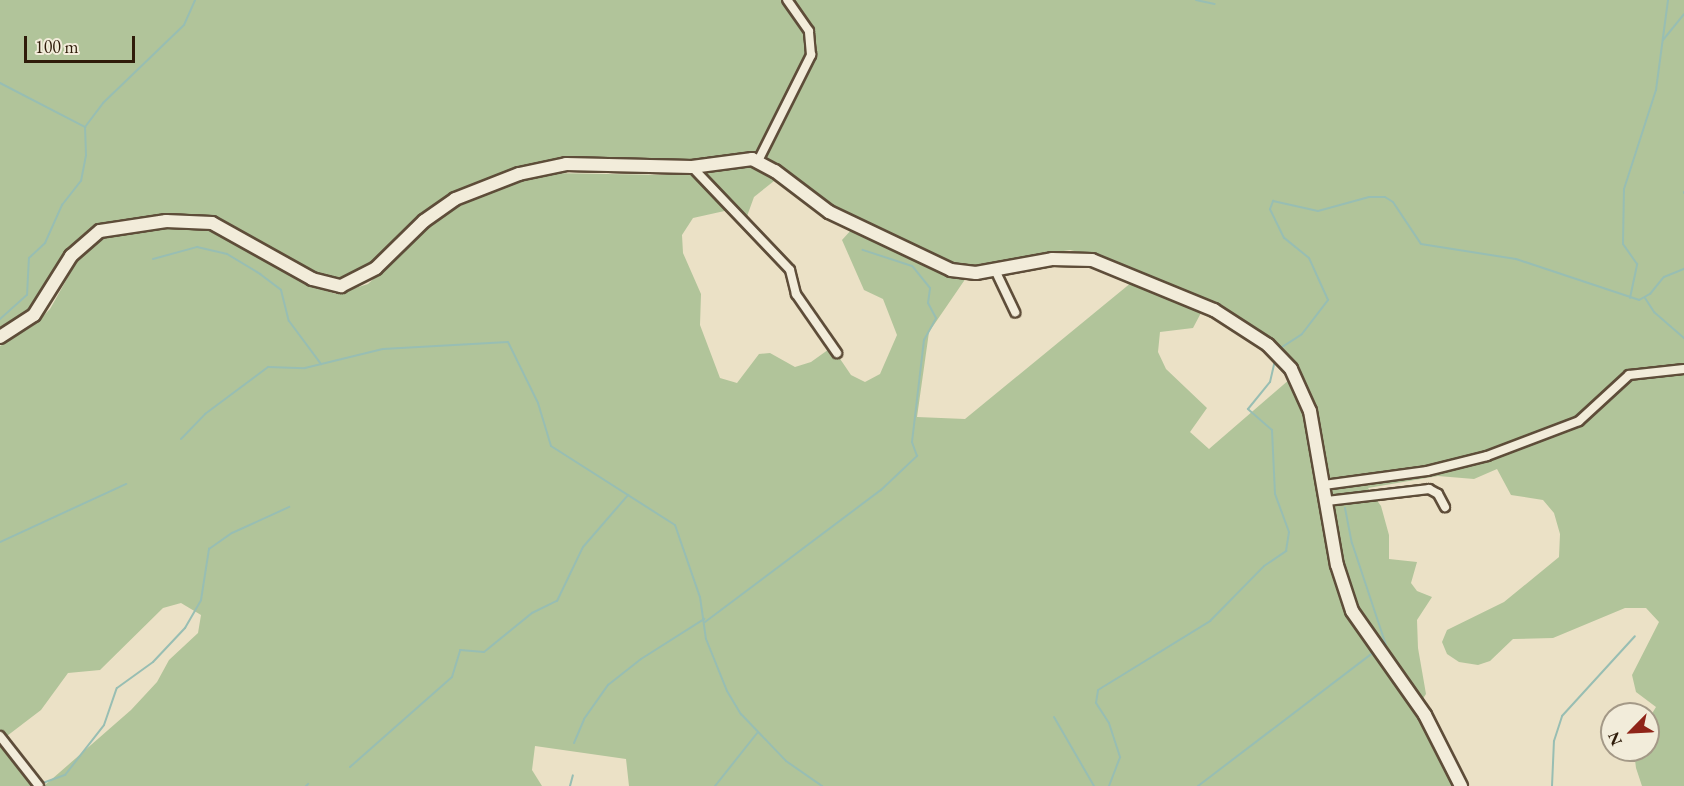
<!DOCTYPE html>
<style>
body{margin:0}
#map{position:relative;width:1684px;height:786px;overflow:hidden;background:#ebe1c6;font-family:"EB Garamond",serif}
div>[style]{position:absolute}
[style*='--x']{left:calc(var(--x)*1px);top:calc(var(--y)*1px);width:calc(var(--w)*1px);rotate:calc(var(--a)*1deg)}
.green>*{inset:0;background:#b1c49a}
.stream>*{height:2px;margin:-1px;padding:0 1px;transform-origin:1px;border-radius:1px;background:#98beb3}
.roads{filter:drop-shadow(2px 0 #5e4d39) drop-shadow(-2px 0 #5e4d39) drop-shadow(0 2px #5e4d39) drop-shadow(0 -2px #5e4d39)}
.street>*{height:8px;margin:-4px;padding:0 4px;transform-origin:4px;border-radius:4px;background:#f2ecda}
.secondary>*{height:12px;margin:-6px;padding:0 6px;transform-origin:6px;border-radius:6px;background:#f2ecda}
span{translate:-50% -50%;white-space:nowrap;text-align:center;line-height:1.15;-webkit-text-stroke:4.5px #f2ecda;paint-order:stroke}
.north{position:absolute;left:1600px;top:702px;width:60px;height:60px;box-sizing:border-box;background:#f2ecda;border:2px solid #a49987;border-radius:50%;rotate:246deg;font-size:16px;font-weight:700;line-height:24px;text-align:center;color:#2f1c0a}
.north::after{content:'';display:block;margin:auto;width:21px;height:27px;background:#8f2418;clip-path:polygon(50% 0,100% 100%,50% 72%,0 100%)}
.scale{position:absolute;left:24px;top:36px;width:111px;height:27px;box-sizing:border-box;border:3px solid #2f1c0a;border-top:0;padding-left:8px;font-size:18px;line-height:21px;white-space:nowrap;color:#2f1c0a;-webkit-text-stroke:4px #f2ecda;paint-order:stroke}
</style>
<div id="map">
<div class="green">
<i style="clip-path:polygon(0 0,1684px 0,1684px 786px,1642px 786px,1636px 768px,1634px 752px,1648px 750px,1648px 720px,1656px 707px,1636px 692px,1632px 675px,1659px 622px,1646px 608px,1625px 608px,1553px 638px,1513px 639px,1490px 661px,1478px 665px,1459px 662px,1447px 654px,1442px 642px,1447px 630px,1504px 602px,1559px 557px,1560px 534px,1554px 513px,1543px 500px,1511px 495px,1497px 469px,1474px 479px,1438px 476px,1368px 488px,1381px 506px,1389px 535px,1389px 559px,1417px 562px,1411px 583px,1417px 591px,1432px 597px,1417px 620px,1418px 648px,1426px 694px,1422px 700px,1366px 623px,1349px 588px,1312px 397px,1296px 366px,1272px 341px,1099px 257px,1070px 250px,967px 266px,949px 264px,826px 204px,750px 151px,691px 162px,583px 161px,486px 181px,382px 259px,336px 283px,313px 275px,220px 222px,176px 216px,116px 220px,83px 234px,71px 248px,41px 302px,0 334px)"></i>
<i style="clip-path:polygon(747px 162px,774px 181px,754px 197px,746px 219px,729px 210px,693px 218px,682px 235px,683px 253px,701px 294px,700px 325px,720px 378px,737px 383px,759px 354px,770px 353px,795px 367px,811px 362px,832px 347px,851px 375px,865px 382px,880px 374px,897px 335px,883px 299px,864px 290px,842px 240px,852px 229px,945px 274px,966px 278px,929px 332px,917px 417px,965px 419px,1132px 282px,1202px 311px,1193px 328px,1160px 332px,1158px 352px,1166px 369px,1207px 408px,1190px 432px,1209px 449px,1290px 379px,1310px 434px,1339px 591px,1356px 629px,1427px 724px,1457px 786px,629px 786px,626px 759px,535px 746px,532px 770px,542px 786px,44px 786px,131px 710px,157px 682px,169px 660px,198px 633px,201px 615px,181px 603px,163px 608px,100px 670px,68px 673px,41px 710px,3px 739px,38px 786px,0 786px,0 346px,34px 325px,50px 309px,81px 254px,102px 236px,118px 231px,195px 227px,216px 232px,308px 285px,336px 294px,368px 284px,444px 214px,489px 192px,550px 173px,664px 175px)"></i>
</div>
<div class="stream">
<i style="--x:1196;--y:0;--w:19;--a:12"></i>
<i style="--x:1663;--y:40;--w:33;--a:-51"></i>
<i style="--x:0;--y:83;--w:96;--a:27.4"></i>
<i style="--x:1684;--y:192;--w:1;--a:90"></i>
<i style="--x:153;--y:259;--w:46;--a:-15.3"></i>
<i style="--x:197;--y:247;--w:31;--a:13"></i>
<i style="--x:227;--y:254;--w:39;--a:31"></i>
<i style="--x:260;--y:274;--w:26;--a:37"></i>
<i style="--x:281;--y:290;--w:32;--a:76"></i>
<i style="--x:289;--y:321;--w:54;--a:53.3"></i>
<i style="--x:1630;--y:298;--w:35;--a:-78"></i>
<i style="--x:1637;--y:264;--w:24;--a:-125"></i>
<i style="--x:1623;--y:244;--w:55;--a:-89"></i>
<i style="--x:1624;--y:189;--w:104;--a:-72.1"></i>
<i style="--x:1656;--y:90;--w:91;--a:-82.4"></i>
<i style="--x:1645;--y:298;--w:17;--a:57"></i>
<i style="--x:1654;--y:312;--w:40;--a:41"></i>
<i style="--x:0;--y:319;--w:36;--a:-42"></i>
<i style="--x:27;--y:295;--w:37;--a:-87"></i>
<i style="--x:29;--y:258;--w:22;--a:-43"></i>
<i style="--x:45;--y:243;--w:42;--a:-65.9"></i>
<i style="--x:62;--y:205;--w:31;--a:-52"></i>
<i style="--x:81;--y:181;--w:26;--a:-79"></i>
<i style="--x:86;--y:155;--w:28;--a:-92"></i>
<i style="--x:85;--y:127;--w:30;--a:-53"></i>
<i style="--x:103;--y:103;--w:112;--a:-43.9"></i>
<i style="--x:184;--y:25;--w:27;--a:-66"></i>
<i style="--x:1279;--y:349;--w:27;--a:-33"></i>
<i style="--x:1302;--y:334;--w:43;--a:-52.6"></i>
<i style="--x:1328;--y:300;--w:46;--a:-114.3"></i>
<i style="--x:1309;--y:258;--w:32;--a:-141"></i>
<i style="--x:1284;--y:238;--w:32;--a:-116"></i>
<i style="--x:1270;--y:209;--w:9;--a:-69"></i>
<i style="--x:1273;--y:201;--w:46;--a:12.5"></i>
<i style="--x:1318;--y:211;--w:53;--a:-15.4"></i>
<i style="--x:1369;--y:197;--w:16;--a:0"></i>
<i style="--x:1385;--y:197;--w:9;--a:32"></i>
<i style="--x:1393;--y:202;--w:50;--a:56.3"></i>
<i style="--x:1421;--y:244;--w:96;--a:9"></i>
<i style="--x:1516;--y:259;--w:130;--a:18.4"></i>
<i style="--x:1639;--y:300;--w:13;--a:-29"></i>
<i style="--x:1650;--y:294;--w:22;--a:-51"></i>
<i style="--x:1664;--y:277;--w:22;--a:-22"></i>
<i style="--x:181;--y:439;--w:35;--a:-46"></i>
<i style="--x:205;--y:414;--w:79;--a:-36.7"></i>
<i style="--x:268;--y:367;--w:37;--a:2"></i>
<i style="--x:305;--y:368;--w:80;--a:-13.7"></i>
<i style="--x:383;--y:349;--w:125;--a:-3.2"></i>
<i style="--x:508;--y:342;--w:68;--a:63.8"></i>
<i style="--x:538;--y:403;--w:45;--a:73.2"></i>
<i style="--x:551;--y:446;--w:147;--a:32.5"></i>
<i style="--x:675;--y:525;--w:76;--a:70.9"></i>
<i style="--x:700;--y:597;--w:42;--a:81.9"></i>
<i style="--x:706;--y:639;--w:56;--a:68"></i>
<i style="--x:727;--y:691;--w:27;--a:59"></i>
<i style="--x:741;--y:714;--w:65;--a:46.2"></i>
<i style="--x:786;--y:761;--w:44;--a:34.8"></i>
<i style="--x:1345;--y:508;--w:36;--a:79"></i>
<i style="--x:1352;--y:543;--w:108;--a:71.6"></i>
<i style="--x:1386;--y:645;--w:4;--a:153"></i>
<i style="--x:0;--y:542;--w:139;--a:-24.7"></i>
<i style="--x:705;--y:622;--w:220;--a:-36.9"></i>
<i style="--x:881;--y:490;--w:50;--a:-43.4"></i>
<i style="--x:917;--y:456;--w:15;--a:-110"></i>
<i style="--x:912;--y:442;--w:103;--a:-83.3"></i>
<i style="--x:924;--y:340;--w:25;--a:-61"></i>
<i style="--x:936;--y:318;--w:17;--a:-118"></i>
<i style="--x:928;--y:303;--w:15;--a:-82"></i>
<i style="--x:930;--y:288;--w:28;--a:-129"></i>
<i style="--x:912;--y:266;--w:52;--a:-161.9"></i>
<i style="--x:1054;--y:717;--w:80;--a:59.9"></i>
<i style="--x:574;--y:743;--w:26;--a:-67"></i>
<i style="--x:584;--y:719;--w:42;--a:-54.8"></i>
<i style="--x:608;--y:685;--w:42;--a:-38.2"></i>
<i style="--x:641;--y:659;--w:75;--a:-32.4"></i>
<i style="--x:350;--y:767;--w:136;--a:-41.4"></i>
<i style="--x:452;--y:677;--w:28;--a:-73"></i>
<i style="--x:460;--y:650;--w:24;--a:5"></i>
<i style="--x:484;--y:652;--w:62;--a:-39.1"></i>
<i style="--x:532;--y:613;--w:28;--a:-26"></i>
<i style="--x:557;--y:601;--w:60;--a:-64.3"></i>
<i style="--x:583;--y:547;--w:69;--a:-49.1"></i>
<i style="--x:40;--y:784;--w:27;--a:-20"></i>
<i style="--x:65;--y:775;--w:63;--a:-52"></i>
<i style="--x:104;--y:725;--w:39;--a:-71"></i>
<i style="--x:117;--y:688;--w:44;--a:-35.8"></i>
<i style="--x:153;--y:662;--w:47;--a:-46.7"></i>
<i style="--x:185;--y:628;--w:32;--a:-60"></i>
<i style="--x:201;--y:600;--w:52;--a:-81.1"></i>
<i style="--x:209;--y:549;--w:28;--a:-35"></i>
<i style="--x:232;--y:533;--w:63;--a:-24.5"></i>
<i style="--x:306;--y:786;--w:3;--a:-45"></i>
<i style="--x:570;--y:786;--w:11;--a:-75"></i>
<i style="--x:715;--y:786;--w:69;--a:-51.5"></i>
<i style="--x:1109;--y:786;--w:31;--a:-69"></i>
<i style="--x:1120;--y:757;--w:36;--a:-108"></i>
<i style="--x:1109;--y:723;--w:24;--a:-123"></i>
<i style="--x:1096;--y:703;--w:13;--a:-81"></i>
<i style="--x:1098;--y:690;--w:132;--a:-31.6"></i>
<i style="--x:1210;--y:621;--w:77;--a:-45.5"></i>
<i style="--x:1264;--y:566;--w:27;--a:-34"></i>
<i style="--x:1286;--y:551;--w:19;--a:-81"></i>
<i style="--x:1289;--y:532;--w:40;--a:-110.2"></i>
<i style="--x:1275;--y:494;--w:64;--a:-92.7"></i>
<i style="--x:1272;--y:430;--w:32;--a:-139"></i>
<i style="--x:1248;--y:409;--w:35;--a:-51"></i>
<i style="--x:1270;--y:382;--w:23;--a:-77"></i>
<i style="--x:1198;--y:786;--w:223;--a:-37.3"></i>
<i style="--x:1552;--y:786;--w:45;--a:-87.5"></i>
<i style="--x:1554;--y:741;--w:26;--a:-72"></i>
<i style="--x:1562;--y:716;--w:108;--a:-47.6"></i>
</div>
<div class="roads">
<div class="street">
<i style="--x:758;--y:161;--w:119;--a:-63.4"></i>
<i style="--x:811;--y:55;--w:24;--a:-95"></i>
<i style="--x:809;--y:31;--w:38;--a:-125"></i>
<i style="--x:692;--y:167;--w:142;--a:46.4"></i>
<i style="--x:790;--y:270;--w:25;--a:76"></i>
<i style="--x:796;--y:294;--w:72;--a:55.2"></i>
<i style="--x:995;--y:270;--w:47;--a:64.5"></i>
<i style="--x:1324;--y:485;--w:104;--a:-7.7"></i>
<i style="--x:1427;--y:471;--w:62;--a:-14"></i>
<i style="--x:1487;--y:456;--w:98;--a:-20.8"></i>
<i style="--x:1579;--y:421;--w:68;--a:-42.6"></i>
<i style="--x:1629;--y:375;--w:55;--a:-6.2"></i>
<i style="--x:1327;--y:501;--w:103;--a:-6.7"></i>
<i style="--x:1429;--y:489;--w:10;--a:29"></i>
<i style="--x:1438;--y:494;--w:15;--a:62"></i>
<i style="--x:0;--y:736;--w:63;--a:52"></i>
</div>
<div class="secondary">
<i style="--x:0;--y:337;--w:40;--a:-32.9"></i>
<i style="--x:34;--y:315;--w:70;--a:-57.9"></i>
<i style="--x:71;--y:256;--w:38;--a:-41"></i>
<i style="--x:100;--y:231;--w:67;--a:-8.6"></i>
<i style="--x:166;--y:221;--w:46;--a:2.5"></i>
<i style="--x:212;--y:223;--w:115;--a:29.2"></i>
<i style="--x:312;--y:279;--w:30;--a:14"></i>
<i style="--x:341;--y:286;--w:39;--a:-27"></i>
<i style="--x:376;--y:268;--w:67;--a:-44.4"></i>
<i style="--x:424;--y:221;--w:38;--a:-35"></i>
<i style="--x:455;--y:199;--w:69;--a:-21.3"></i>
<i style="--x:519;--y:174;--w:48;--a:-12"></i>
<i style="--x:566;--y:164;--w:126;--a:1.4"></i>
<i style="--x:692;--y:167;--w:61;--a:-7.6"></i>
<i style="--x:752;--y:159;--w:26;--a:28"></i>
<i style="--x:775;--y:171;--w:68;--a:37.2"></i>
<i style="--x:829;--y:212;--w:135;--a:25.4"></i>
<i style="--x:951;--y:270;--w:25;--a:7"></i>
<i style="--x:976;--y:273;--w:77;--a:-10.4"></i>
<i style="--x:1052;--y:259;--w:40;--a:1.4"></i>
<i style="--x:1092;--y:260;--w:132;--a:22.3"></i>
<i style="--x:1214;--y:310;--w:64;--a:32.9"></i>
<i style="--x:1268;--y:345;--w:33;--a:46"></i>
<i style="--x:1291;--y:369;--w:46;--a:65.7"></i>
<i style="--x:1310;--y:411;--w:156;--a:80.1"></i>
<i style="--x:1337;--y:565;--w:48;--a:71.9"></i>
<i style="--x:1352;--y:611;--w:127;--a:54.9"></i>
<i style="--x:1425;--y:715;--w:80;--a:63.1"></i>
</div>
</div>
<div class="north">N</div>
<div class="scale">100 m</div>
</div>
